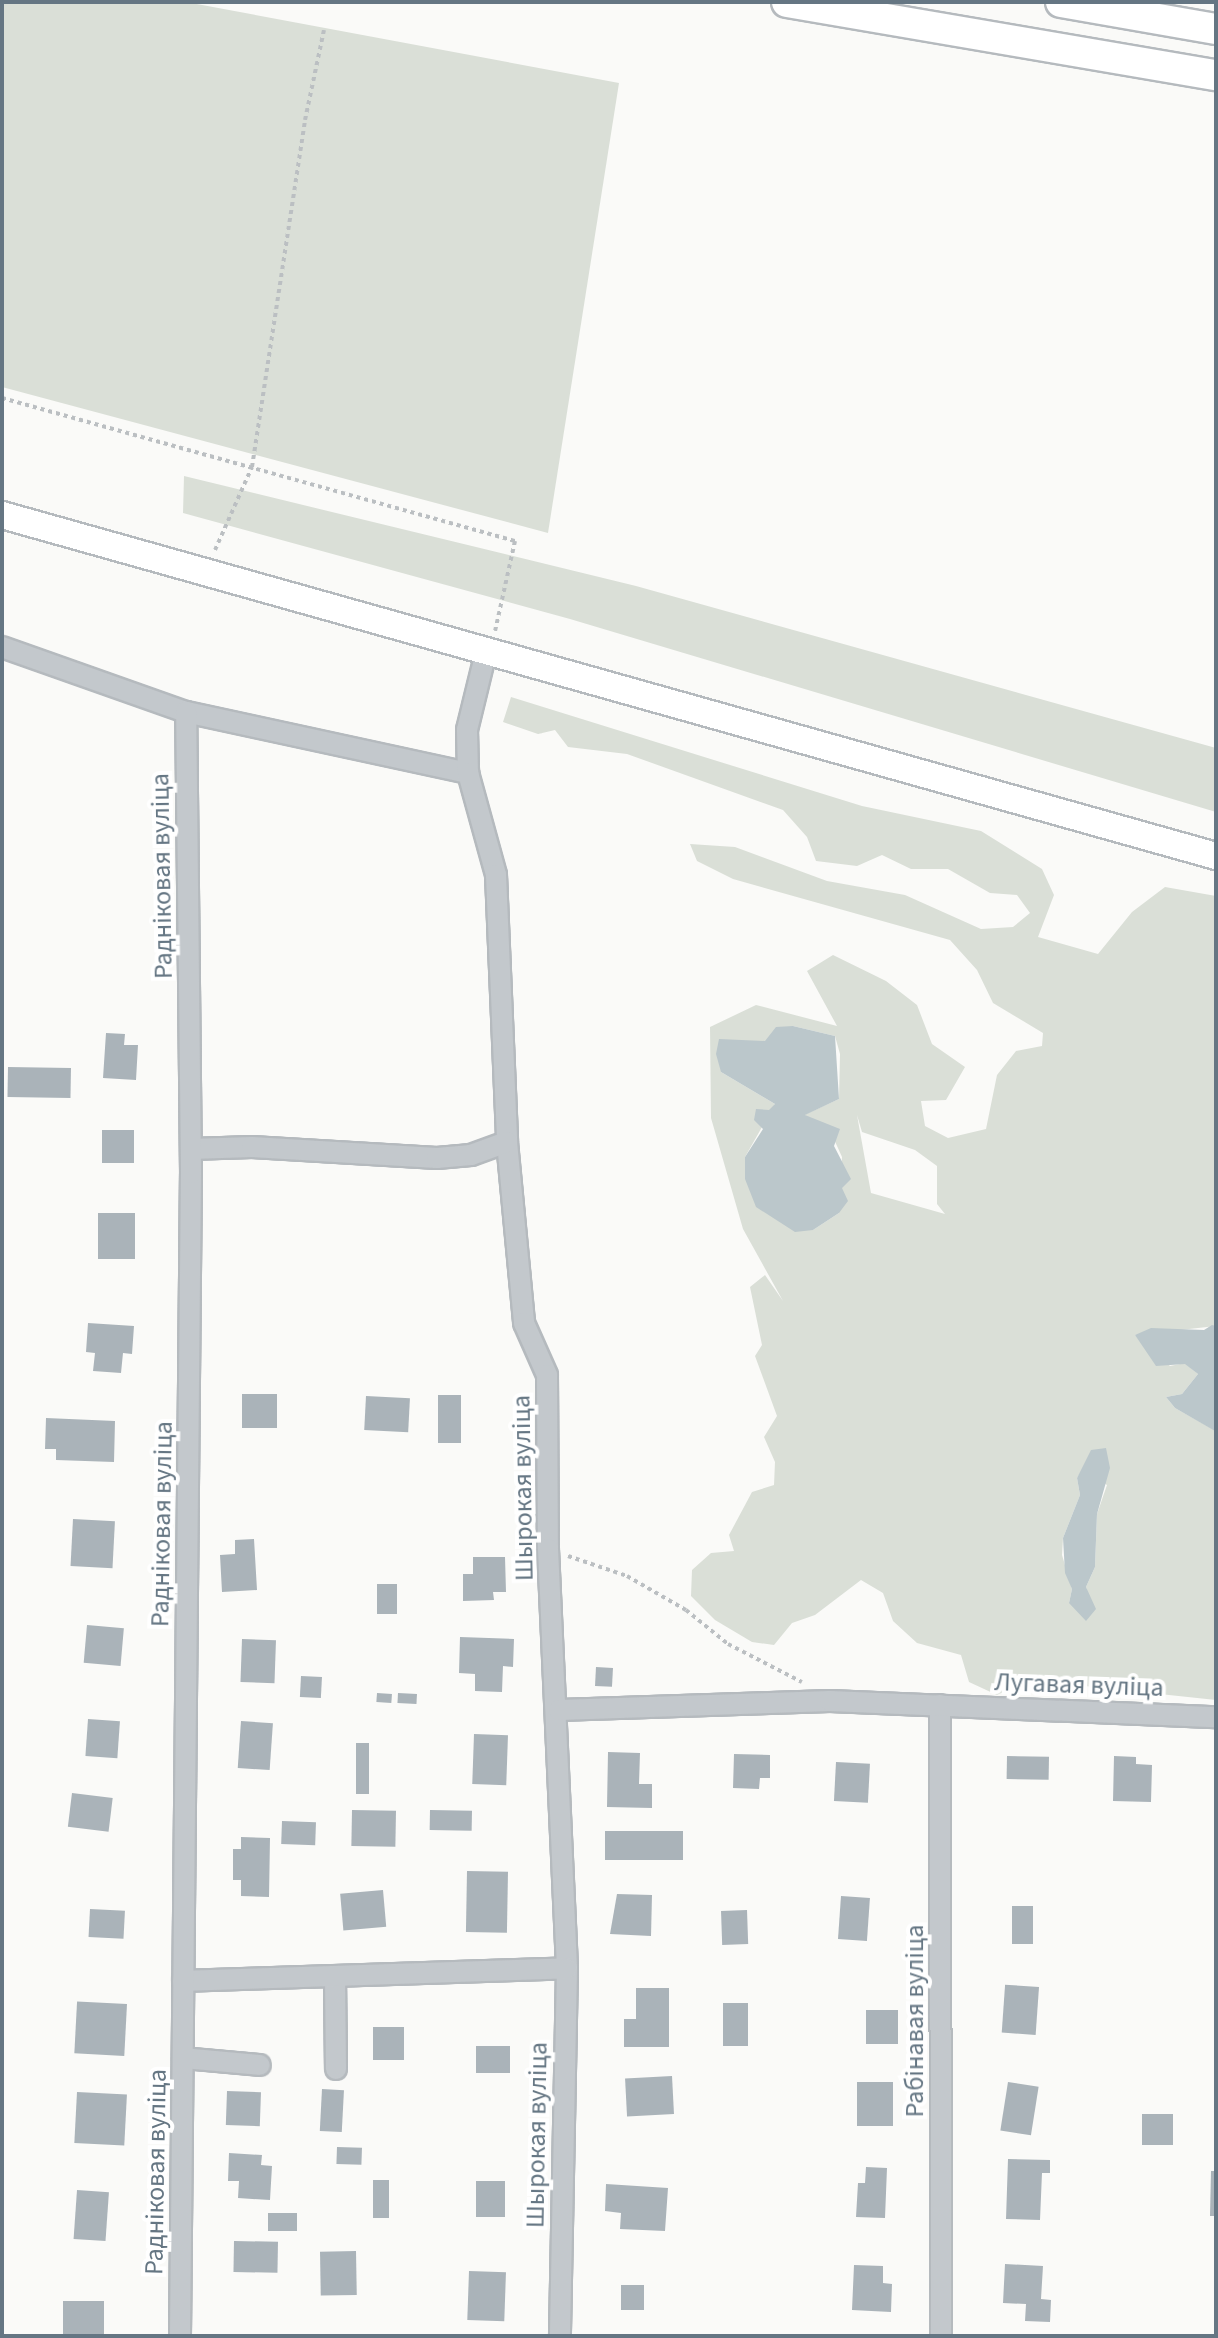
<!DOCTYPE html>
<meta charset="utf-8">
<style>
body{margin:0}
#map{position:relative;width:1218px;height:2338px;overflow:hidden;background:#fafaf8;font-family:"Source Sans 3",sans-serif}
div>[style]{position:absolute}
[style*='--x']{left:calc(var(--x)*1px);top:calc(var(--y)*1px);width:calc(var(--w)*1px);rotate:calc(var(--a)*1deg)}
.green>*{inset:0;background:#dadfd7}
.water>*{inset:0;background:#bbc7cb}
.building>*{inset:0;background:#aab3b9;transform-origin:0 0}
.path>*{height:4px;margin-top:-2px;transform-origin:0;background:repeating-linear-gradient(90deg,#bbbfc2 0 4px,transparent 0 8px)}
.roads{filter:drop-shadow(2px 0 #b5babe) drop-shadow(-2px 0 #b5babe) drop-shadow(0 2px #b5babe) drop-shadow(0 -2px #b5babe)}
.minor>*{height:20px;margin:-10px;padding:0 10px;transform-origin:10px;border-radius:10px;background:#c3c8cc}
.major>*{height:26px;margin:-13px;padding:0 13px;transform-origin:13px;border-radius:13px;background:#fff}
.highway>*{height:30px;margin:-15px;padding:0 15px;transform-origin:15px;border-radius:15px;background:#fff}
span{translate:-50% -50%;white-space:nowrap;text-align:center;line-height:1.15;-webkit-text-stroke:8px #fff;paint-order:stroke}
.street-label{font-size:26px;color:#657683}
.frame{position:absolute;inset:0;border:4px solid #657683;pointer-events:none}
</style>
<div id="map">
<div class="green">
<i style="clip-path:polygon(2px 2px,186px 2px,619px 83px,548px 533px,2px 387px)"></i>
<i style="clip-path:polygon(184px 476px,636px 586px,1216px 748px,1216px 812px,570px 619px,183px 513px)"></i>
<i style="clip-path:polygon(evenodd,511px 697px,862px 806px,981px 831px,1042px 869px,1054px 895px,1038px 937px,1098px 954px,1132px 912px,1165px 887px,1216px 896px,1216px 1326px,1135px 1335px,1170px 1366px,1185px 1363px,1198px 1374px,1182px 1394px,1166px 1397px,1175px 1408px,1216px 1431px,1216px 1700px,1028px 1680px,997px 1695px,969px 1682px,961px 1655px,917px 1643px,893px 1621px,883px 1593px,861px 1580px,815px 1615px,792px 1623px,774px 1645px,752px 1642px,715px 1620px,691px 1596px,692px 1570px,711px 1553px,734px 1551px,729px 1535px,752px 1492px,774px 1485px,775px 1462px,764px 1437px,777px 1416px,755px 1356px,762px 1345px,750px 1287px,765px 1275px,783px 1301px,743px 1229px,711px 1118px,710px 1027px,756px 1005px,837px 1026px,807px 971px,833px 955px,886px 981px,917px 1005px,932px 1044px,965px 1067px,946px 1100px,921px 1101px,925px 1126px,948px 1138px,986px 1129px,997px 1075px,1016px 1051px,1042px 1046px,1043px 1033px,993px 1003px,977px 970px,950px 940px,733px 879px,697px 861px,690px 844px,735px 847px,827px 881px,905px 895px,981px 929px,1013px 927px,1030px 913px,1017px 895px,990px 893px,948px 869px,911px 869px,882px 855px,857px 866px,816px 861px,807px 837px,783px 810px,627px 754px,568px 747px,555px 730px,538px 734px,503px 722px,511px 697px,793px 1026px,835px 1036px,840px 1054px,839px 1099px,804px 1115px,828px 1126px,842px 1157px,839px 1213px,813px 1230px,745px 1157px,775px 1104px,721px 1072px,793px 1026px,511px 697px,857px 1115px,862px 1132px,915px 1150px,937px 1166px,937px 1204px,945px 1214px,871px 1193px,857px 1115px,511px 697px,1082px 1470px,1107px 1485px,1097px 1514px,1095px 1567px,1086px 1587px,1090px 1601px,1069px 1603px,1072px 1589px,1062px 1555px,1063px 1538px,1080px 1495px,1077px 1478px,1082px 1470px)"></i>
</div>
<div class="water">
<i style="clip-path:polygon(793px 1026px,835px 1036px,839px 1099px,805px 1115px,840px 1129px,834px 1146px,851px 1179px,842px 1188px,848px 1201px,839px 1213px,813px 1230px,795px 1232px,756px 1207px,745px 1179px,745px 1157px,763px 1129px,754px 1120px,756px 1109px,769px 1110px,775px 1104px,721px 1072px,716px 1054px,719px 1039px,765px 1041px,776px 1027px)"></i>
<i style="clip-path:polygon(1212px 1325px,1216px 1326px,1215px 1431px,1175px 1408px,1166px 1397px,1182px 1394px,1198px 1374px,1185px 1364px,1156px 1366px,1135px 1335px,1151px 1328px,1204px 1330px)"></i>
<i style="clip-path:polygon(1106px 1448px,1110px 1468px,1097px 1514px,1095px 1567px,1086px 1587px,1096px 1609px,1086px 1621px,1069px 1603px,1072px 1589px,1065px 1573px,1063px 1538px,1080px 1495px,1077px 1478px,1091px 1450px)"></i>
</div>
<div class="building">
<i style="clip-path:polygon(106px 1033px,125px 1034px,124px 1045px,138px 1045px,136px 1080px,103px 1078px)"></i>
<i style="left:8px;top:1067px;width:63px;height:30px;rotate:1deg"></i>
<i style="left:102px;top:1130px;width:32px;height:33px"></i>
<i style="left:98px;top:1213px;width:37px;height:46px"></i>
<i style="clip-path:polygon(88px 1323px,134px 1326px,132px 1354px,123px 1353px,121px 1373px,93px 1371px,95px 1353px,86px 1352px)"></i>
<i style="left:242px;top:1394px;width:35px;height:34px"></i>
<i style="left:438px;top:1395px;width:23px;height:48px"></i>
<i style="left:366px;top:1396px;width:44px;height:34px;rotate:3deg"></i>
<i style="clip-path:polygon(46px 1418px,115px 1421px,114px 1462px,56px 1460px,56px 1449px,45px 1449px)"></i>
<i style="left:73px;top:1519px;width:42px;height:47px;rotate:3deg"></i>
<i style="clip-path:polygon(254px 1539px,257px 1590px,222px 1592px,220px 1555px,235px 1554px,235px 1540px)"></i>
<i style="clip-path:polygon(473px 1557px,505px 1557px,506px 1592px,493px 1592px,494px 1600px,463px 1601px,463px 1574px,473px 1574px)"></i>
<i style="left:397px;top:1584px;width:30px;height:20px;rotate:90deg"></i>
<i style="left:87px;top:1625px;width:37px;height:38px;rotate:5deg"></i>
<i style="clip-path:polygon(460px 1637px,514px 1639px,513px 1667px,503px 1666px,502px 1692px,475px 1691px,475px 1674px,459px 1673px)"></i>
<i style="left:242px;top:1639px;width:34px;height:43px;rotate:2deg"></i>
<i style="left:596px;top:1667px;width:17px;height:19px;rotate:3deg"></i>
<i style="left:301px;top:1676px;width:21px;height:21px;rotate:3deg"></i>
<i style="left:377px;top:1693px;width:15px;height:9px;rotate:4deg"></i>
<i style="left:398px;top:1693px;width:19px;height:10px;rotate:3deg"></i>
<i style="left:88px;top:1719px;width:32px;height:37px;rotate:4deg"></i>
<i style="left:241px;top:1721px;width:32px;height:47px;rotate:4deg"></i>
<i style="left:474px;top:1734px;width:34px;height:50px;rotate:2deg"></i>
<i style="left:356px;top:1743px;width:13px;height:51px"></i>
<i style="clip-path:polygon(608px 1752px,640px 1753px,639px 1784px,652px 1784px,652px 1808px,607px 1807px)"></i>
<i style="clip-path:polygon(734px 1754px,770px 1755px,770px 1778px,760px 1778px,759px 1789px,733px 1788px)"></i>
<i style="left:1007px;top:1756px;width:42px;height:23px;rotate:1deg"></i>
<i style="clip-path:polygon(1114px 1756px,1136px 1757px,1136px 1764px,1152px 1765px,1151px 1802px,1113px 1801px)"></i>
<i style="left:836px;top:1762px;width:34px;height:39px;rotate:3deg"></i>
<i style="left:72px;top:1793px;width:41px;height:34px;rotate:7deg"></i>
<i style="left:352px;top:1810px;width:44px;height:36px;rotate:1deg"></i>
<i style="left:430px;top:1810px;width:42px;height:20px;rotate:1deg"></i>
<i style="left:282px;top:1821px;width:34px;height:23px;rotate:2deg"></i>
<i style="left:683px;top:1831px;width:29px;height:78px;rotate:90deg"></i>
<i style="clip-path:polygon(241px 1837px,270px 1838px,269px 1897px,241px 1896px,241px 1880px,233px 1880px,233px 1849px,241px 1849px)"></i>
<i style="left:467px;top:1871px;width:41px;height:61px;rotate:1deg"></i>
<i style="left:383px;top:1890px;width:37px;height:43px;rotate:85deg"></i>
<i style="clip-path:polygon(617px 1894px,652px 1895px,651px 1936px,610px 1934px)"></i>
<i style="left:841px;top:1896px;width:29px;height:43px;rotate:4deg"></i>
<i style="left:1012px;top:1906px;width:21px;height:38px"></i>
<i style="left:90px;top:1909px;width:35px;height:28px;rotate:3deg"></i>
<i style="left:747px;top:1910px;width:34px;height:26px;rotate:88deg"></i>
<i style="left:1039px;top:1987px;width:48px;height:34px;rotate:94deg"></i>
<i style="clip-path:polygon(636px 1988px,669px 1988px,669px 2047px,624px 2047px,624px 2019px,636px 2019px)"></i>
<i style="left:723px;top:2003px;width:25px;height:43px"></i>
<i style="left:127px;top:2004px;width:52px;height:50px;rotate:93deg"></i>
<i style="left:866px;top:2010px;width:32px;height:34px"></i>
<i style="left:373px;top:2027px;width:31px;height:33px"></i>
<i style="left:476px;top:2046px;width:34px;height:27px"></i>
<i style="left:672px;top:2076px;width:38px;height:47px;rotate:87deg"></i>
<i style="left:857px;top:2082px;width:36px;height:44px"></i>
<i style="left:1008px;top:2082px;width:31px;height:49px;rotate:9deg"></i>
<i style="left:322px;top:2089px;width:22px;height:42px;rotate:3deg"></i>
<i style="left:227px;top:2091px;width:34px;height:34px;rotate:2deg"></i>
<i style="left:77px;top:2092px;width:50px;height:51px;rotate:3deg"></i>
<i style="left:1142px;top:2114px;width:31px;height:31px"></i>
<i style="left:337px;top:2147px;width:25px;height:17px;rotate:2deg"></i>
<i style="clip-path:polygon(229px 2153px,262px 2155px,261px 2165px,272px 2166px,270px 2200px,238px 2198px,239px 2181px,228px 2181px)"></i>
<i style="clip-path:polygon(1008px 2159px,1050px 2160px,1050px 2173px,1042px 2173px,1040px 2220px,1006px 2219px)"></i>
<i style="clip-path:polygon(866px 2167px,887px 2168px,885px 2218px,856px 2217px,858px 2183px,865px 2183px)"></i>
<i style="clip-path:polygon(1211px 2171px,1216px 2171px,1216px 2216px,1210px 2216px)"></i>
<i style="left:373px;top:2180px;width:16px;height:38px"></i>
<i style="left:476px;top:2181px;width:29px;height:36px"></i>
<i style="clip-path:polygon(606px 2184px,668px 2188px,665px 2231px,620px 2229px,621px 2213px,605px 2211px)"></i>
<i style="left:77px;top:2190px;width:32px;height:49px;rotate:4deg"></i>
<i style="left:268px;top:2213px;width:29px;height:18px"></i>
<i style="left:234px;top:2241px;width:44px;height:31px;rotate:1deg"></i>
<i style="left:356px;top:2251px;width:44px;height:36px;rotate:89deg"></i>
<i style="clip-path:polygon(1005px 2264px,1043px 2266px,1041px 2299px,1051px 2300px,1050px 2322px,1025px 2321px,1026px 2304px,1003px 2303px)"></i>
<i style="clip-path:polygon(854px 2265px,883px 2266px,883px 2283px,892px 2284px,891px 2312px,852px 2310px)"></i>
<i style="left:469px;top:2271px;width:37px;height:49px;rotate:2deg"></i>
<i style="left:621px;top:2285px;width:23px;height:25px"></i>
<i style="left:63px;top:2301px;width:41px;height:35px"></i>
</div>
<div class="path">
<i style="--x:2;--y:398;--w:533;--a:15.58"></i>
<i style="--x:515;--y:541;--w:92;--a:102.5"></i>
<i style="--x:215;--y:550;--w:91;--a:-66"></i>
<i style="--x:252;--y:467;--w:351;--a:-81.3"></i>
<i style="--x:305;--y:120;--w:92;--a:-78.1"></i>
<i style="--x:568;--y:1556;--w:62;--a:18.7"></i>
<i style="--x:627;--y:1576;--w:68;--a:30"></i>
<i style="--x:686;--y:1610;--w:54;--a:39"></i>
<i style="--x:728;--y:1644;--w:83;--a:27.2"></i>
</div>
<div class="roads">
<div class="minor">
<i style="--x:2;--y:647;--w:195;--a:19.5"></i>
<i style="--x:186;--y:712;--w:289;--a:12.2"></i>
<i style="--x:486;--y:652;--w:80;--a:103.7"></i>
<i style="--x:467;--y:730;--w:43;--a:88.7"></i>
<i style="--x:468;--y:773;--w:106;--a:74.6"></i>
<i style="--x:496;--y:875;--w:267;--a:87.6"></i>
<i style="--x:507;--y:1142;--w:182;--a:84.6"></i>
<i style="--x:524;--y:1323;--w:57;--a:66.1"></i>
<i style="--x:547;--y:1375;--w:174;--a:89.7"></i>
<i style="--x:548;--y:1549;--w:419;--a:87.4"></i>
<i style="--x:567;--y:1968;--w:368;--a:91.1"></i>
<i style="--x:191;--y:1149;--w:61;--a:-1.9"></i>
<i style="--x:252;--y:1147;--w:185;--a:3.4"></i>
<i style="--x:437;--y:1158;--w:34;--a:-5"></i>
<i style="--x:471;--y:1155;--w:38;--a:-20"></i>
<i style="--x:940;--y:1705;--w:631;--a:89.91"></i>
<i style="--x:559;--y:1710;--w:271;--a:-1.9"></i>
<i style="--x:830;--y:1701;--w:386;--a:2.4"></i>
<i style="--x:335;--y:1976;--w:93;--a:89.4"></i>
<i style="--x:183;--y:1981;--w:384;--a:-1.9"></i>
<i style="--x:183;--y:2058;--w:77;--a:5.2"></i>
<i style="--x:180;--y:2336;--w:1163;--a:-89.46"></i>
<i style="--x:191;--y:1173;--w:461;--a:-90.6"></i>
</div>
<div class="major">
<i style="--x:2;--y:515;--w:1261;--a:15.69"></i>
</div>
<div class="highway">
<i style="--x:787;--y:2;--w:435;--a:9.7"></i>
<i style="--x:1061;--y:2;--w:157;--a:9.9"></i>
</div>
</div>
<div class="street-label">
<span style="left:162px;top:876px;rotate:-91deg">Радніковая вуліца</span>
<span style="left:523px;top:1488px;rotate:-91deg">Шырокая вуліца</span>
<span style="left:162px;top:1524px;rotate:-89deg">Радніковая вуліца</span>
<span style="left:1079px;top:1685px;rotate:2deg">Лугавая вуліца</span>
<span style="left:915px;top:2021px;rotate:-90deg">Рабінавая вуліца</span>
<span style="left:537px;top:2135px;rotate:-89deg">Шырокая вуліца</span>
<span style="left:156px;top:2172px;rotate:-89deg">Радніковая вуліца</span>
</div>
<div class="frame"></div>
</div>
